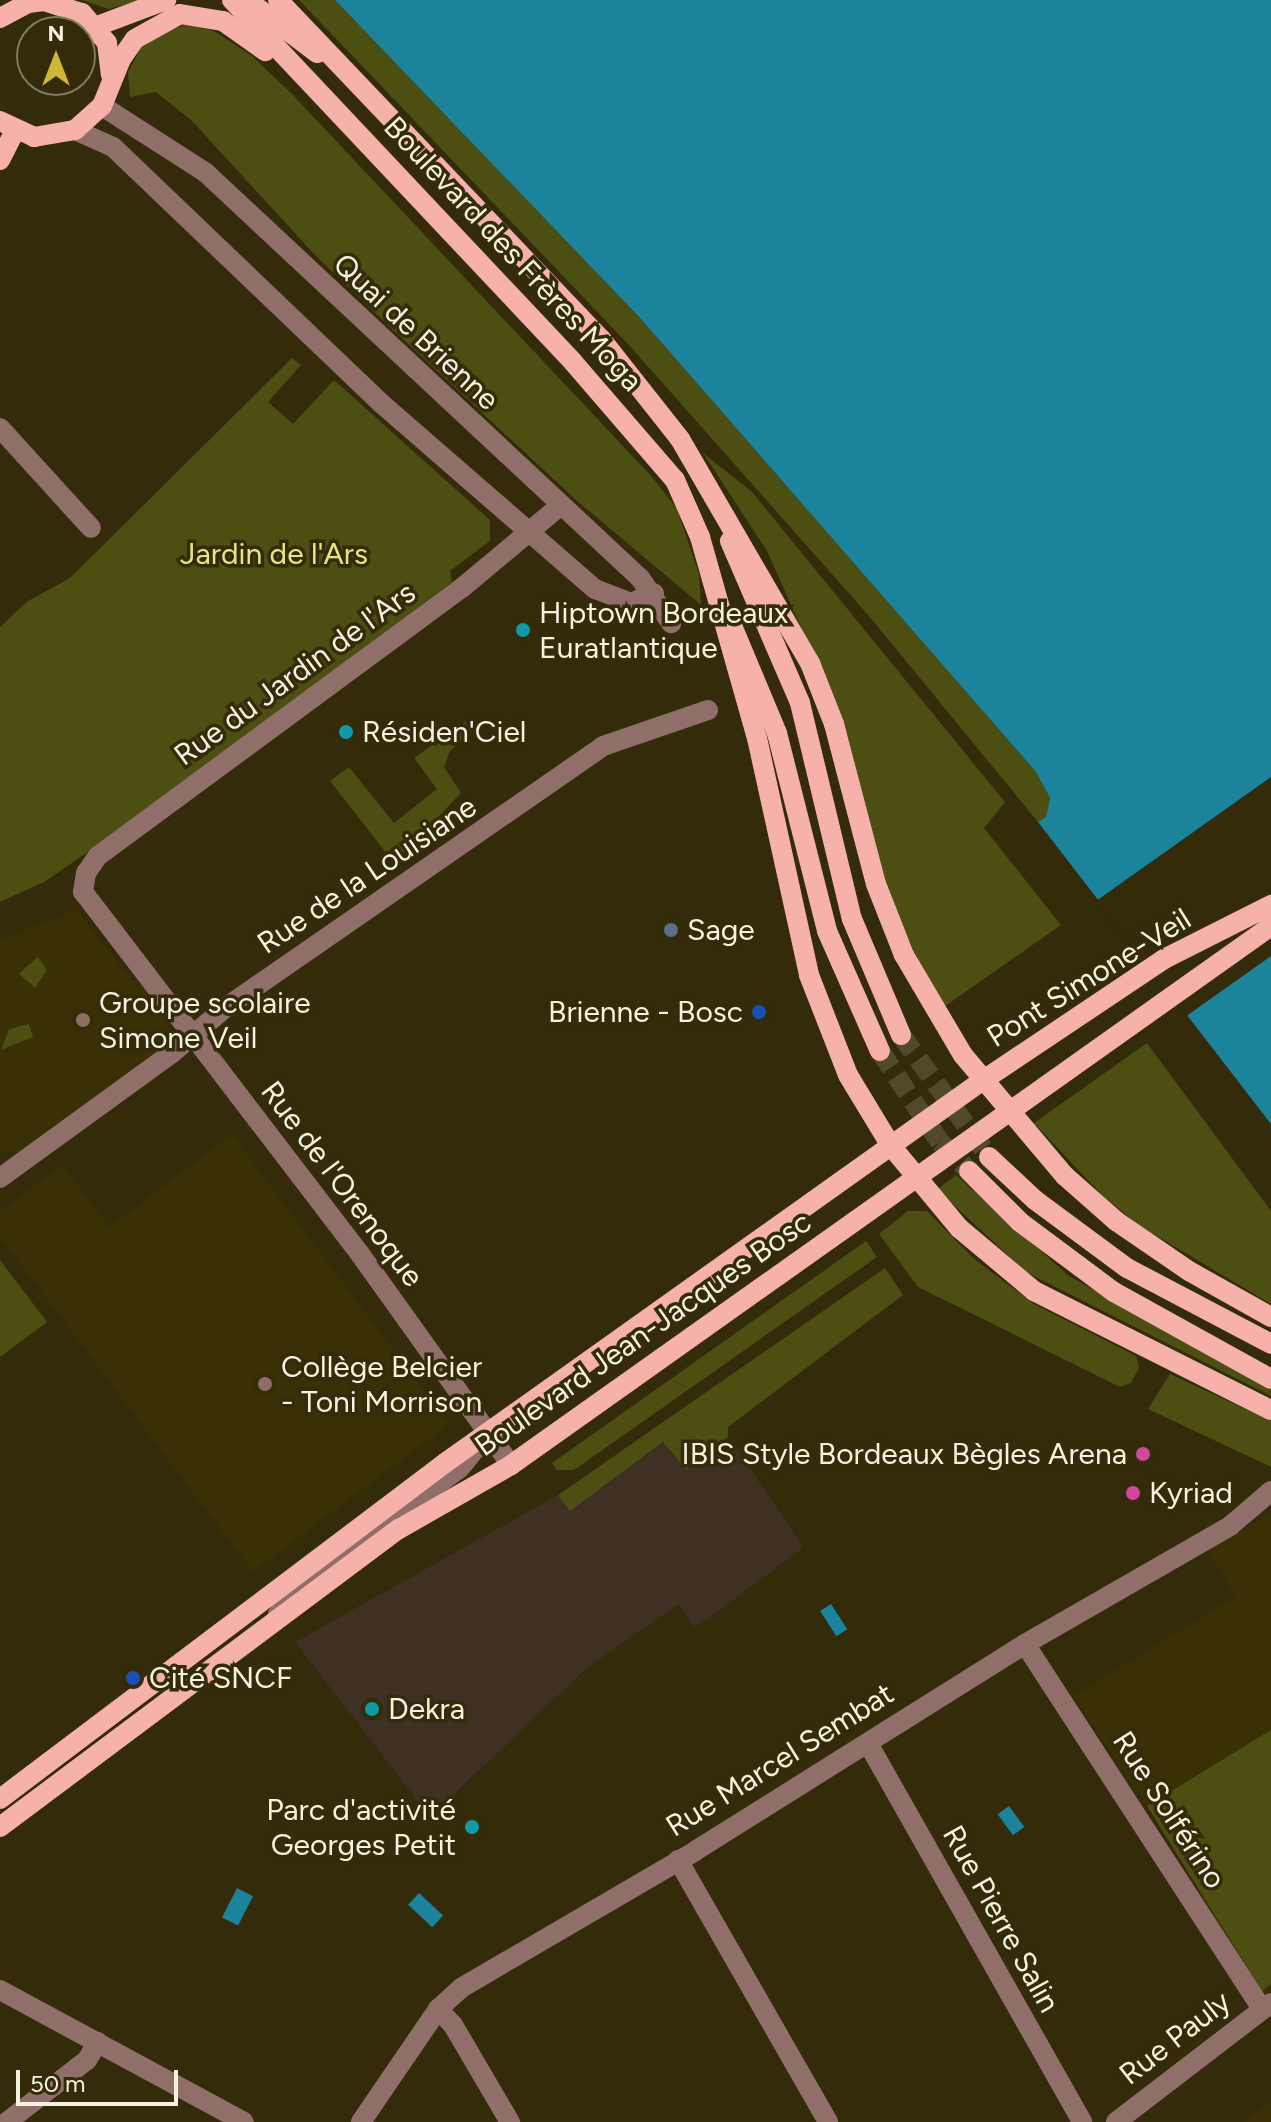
<!DOCTYPE html>
<meta charset="utf-8">
<style>
body{margin:0}
#map{position:relative;width:1271px;height:2122px;overflow:hidden;background:#332b0a;font-family:Figtree,sans-serif}
div>[style]{position:absolute}
[style*='--x']{left:calc(var(--x)*1px);top:calc(var(--y)*1px);width:calc(var(--w)*1px);rotate:calc(var(--a)*1deg)}
.commercial>*{inset:0;background:#3e3023}
.built>*{inset:0;background:#3a3005}
.green>*{inset:0;background:#4d4e12}
.water>*{inset:0;background:#1b849c;transform-origin:0 0}
.pier>*{inset:0;background:#332b0a}
.major-tunnel>*{height:20px;margin-top:-10px;transform-origin:0;background:repeating-linear-gradient(90deg,#50492a 0 20px,transparent 0 30px)}
.minor>*{height:20px;margin:-10px;padding:0 10px;transform-origin:10px;border-radius:10px;background:#906f6b}
.major>*{height:20px;margin:-10px;padding:0 10px;transform-origin:10px;border-radius:10px;background:#f6b1aa}
.dots>*{width:22px;height:22px;translate:-50% -50%;box-sizing:border-box;border:4px solid #332b0a;border-radius:50%}
span{translate:-50% -50%;white-space:nowrap;text-align:center;line-height:1.15;-webkit-text-stroke:7px #332b0a;paint-order:stroke}
.street-label{font-size:30px;color:#f6f2df}
.park-label{font-size:30px;color:#e4e781}
.poi-label{font-size:30px;color:#f6f2df}
.left{translate:0 -50%;text-align:left}
.right{translate:-100% -50%;text-align:right}
.north{position:absolute;left:16px;top:16px;width:80px;height:80px;box-sizing:border-box;background:#332b0a;border:2px solid #817b5f;border-radius:50%;rotate:0deg;font-size:22px;font-weight:700;line-height:32px;text-align:center;color:#f6f2df}
.north::after{content:'';display:block;margin:auto;width:28px;height:36px;background:#d0b736;clip-path:polygon(50% 0,100% 100%,50% 72%,0 100%)}
.scale{position:absolute;left:16px;top:2070px;width:162px;height:36px;box-sizing:border-box;border:4px solid #f6f2df;border-top:0;padding-left:10px;font-size:24px;line-height:28px;white-space:nowrap;color:#f6f2df;-webkit-text-stroke:6px #332b0a;paint-order:stroke}
</style>
<div id="map">
<div class="commercial">
<i style="clip-path:polygon(728px 1437px,804px 1547px,705px 1621px,694px 1627px,679px 1604px,588px 1667px,430px 1817px,295px 1642px,558px 1495px,570px 1510px,664px 1442px,687px 1470px)"></i>
</div>
<div class="built">
<i style="clip-path:polygon(76px 909px,135px 985px,147px 988px,164px 1009px,169px 1031px,157px 1052px,24px 1152px,0 1152px,0 940px)"></i>
<i style="clip-path:polygon(232px 1134px,449px 1424px,253px 1572px,0 1237px,0 1211px,62px 1165px,109px 1227px)"></i>
<i style="clip-path:polygon(1271px 1512px,1271px 2012px,1147px 1806px,1073px 1696px,1235px 1597px,1208px 1550px)"></i>
<i style="clip-path:polygon(1271px 2100px,1271px 2122px,1245px 2122px,1244px 2121px)"></i>
</div>
<div class="green">
<i style="clip-path:polygon(82px 0,140px 0,109px 9px)"></i>
<i style="clip-path:polygon(299px 0,335px 0,641px 319px,1036px 772px,1050px 798px,1046px 817px,1038px 822px,869px 616px,628px 344px)"></i>
<i style="clip-path:polygon(188px 24px,214px 31px,252px 56px,292px 94px,653px 478px,677px 509px,699px 574px,701px 605px,576px 500px,394px 331px,314px 254px,192px 121px,156px 92px,130px 97px,128px 72px,141px 48px,161px 33px)"></i>
<i style="clip-path:polygon(292px 358px,301px 365px,268px 402px,293px 424px,334px 380px,490px 520px,490px 541px,450px 571px,452px 582px,142px 815px,44px 882px,0 902px,0 627px,28px 601px,70px 578px)"></i>
<i style="clip-path:polygon(703px 453px,752px 492px,1005px 802px,984px 828px,1061px 925px,941px 1009px,889px 897px,834px 701px,767px 551px)"></i>
<i style="clip-path:polygon(465px 722px,472px 731px,450px 751px,444px 767px,461px 793px,394px 863px,330px 781px,349px 767px,394px 823px,437px 789px,414px 758px)"></i>
<i style="clip-path:polygon(38px 957px,47px 970px,35px 988px,19px 974px)"></i>
<i style="clip-path:polygon(29px 1024px,33px 1037px,1px 1050px,9px 1029px)"></i>
<i style="clip-path:polygon(1147px 1043px,1271px 1211px,1271px 1304px,1140px 1226px,1104px 1197px,1034px 1123px)"></i>
<i style="clip-path:polygon(956px 1175px,1069px 1276px,1271px 1387px,1271px 1396px,1026px 1272px,945px 1197px,939px 1188px)"></i>
<i style="clip-path:polygon(908px 1211px,927px 1211px,973px 1258px,1034px 1304px,1136px 1356px,1139px 1368px,1131px 1383px,1120px 1387px,918px 1287px,879px 1234px)"></i>
<i style="clip-path:polygon(866px 1241px,877px 1257px,574px 1470px,557px 1470px,552px 1463px)"></i>
<i style="clip-path:polygon(0 1260px,47px 1322px,0 1357px)"></i>
<i style="clip-path:polygon(885px 1268px,903px 1295px,728px 1427px,728px 1437px,687px 1470px,663px 1442px,570px 1511px,558px 1495px)"></i>
<i style="clip-path:polygon(1170px 1374px,1271px 1421px,1271px 1467px,1148px 1409px)"></i>
<i style="clip-path:polygon(1271px 1730px,1271px 1984px,1262px 1991px,1147px 1806px)"></i>
</div>
<div class="water">
<i style="clip-path:polygon(335px 0,1271px 0,1271px 1124px,1038px 822px,1046px 817px,1050px 798px,1036px 772px,641px 319px)"></i>
<i style="left:831px;top:1604px;width:30px;height:13px;rotate:57deg"></i>
<i style="left:1009px;top:1806px;width:26px;height:14px;rotate:54deg"></i>
<i style="left:237px;top:1888px;width:18px;height:33px;rotate:27deg"></i>
<i style="left:419px;top:1893px;width:33px;height:16px;rotate:43deg"></i>
</div>
<div class="pier">
<i style="clip-path:polygon(1271px 777px,1271px 956px,1185px 1017px,1096px 901px)"></i>
</div>
<div class="major-tunnel">
<i style="--x:901;--y:1035;--w:150;--a:54.2"></i>
<i style="--x:880;--y:1051;--w:109;--a:56.6"></i>
<i style="--x:940;--y:1142;--w:41;--a:45"></i>
</div>
<div class="minor">
<i style="--x:102;--y:106;--w:122;--a:32.7"></i>
<i style="--x:205;--y:172;--w:595;--a:43.03"></i>
<i style="--x:640;--y:578;--w:55;--a:55.4"></i>
<i style="--x:75;--y:130;--w:42;--a:24.1"></i>
<i style="--x:113;--y:147;--w:372;--a:43.7"></i>
<i style="--x:382;--y:404;--w:282;--a:41"></i>
<i style="--x:595;--y:589;--w:39;--a:21"></i>
<i style="--x:631;--y:603;--w:25;--a:-23"></i>
<i style="--x:0;--y:428;--w:135;--a:47.7"></i>
<i style="--x:0;--y:1178;--w:213;--a:-36"></i>
<i style="--x:172;--y:1053;--w:70;--a:-40.3"></i>
<i style="--x:225;--y:1008;--w:460;--a:-34.7"></i>
<i style="--x:603;--y:746;--w:111;--a:-18.9"></i>
<i style="--x:511;--y:1465;--w:259;--a:-125.6"></i>
<i style="--x:360;--y:1254;--w:456;--a:-127.4"></i>
<i style="--x:83;--y:892;--w:19;--a:-81"></i>
<i style="--x:86;--y:873;--w:21;--a:-55"></i>
<i style="--x:98;--y:856;--w:453;--a:-36.4"></i>
<i style="--x:463;--y:587;--w:128;--a:-39.9"></i>
<i style="--x:278;--y:1614;--w:55;--a:-47.9"></i>
<i style="--x:315;--y:1573;--w:179;--a:-35.9"></i>
<i style="--x:460;--y:1468;--w:41;--a:-50.9"></i>
<i style="--x:1025;--y:1644;--w:435;--a:57"></i>
<i style="--x:869;--y:1745;--w:433;--a:60.5"></i>
<i style="--x:678;--y:1860;--w:302;--a:60.2"></i>
<i style="--x:0;--y:1990;--w:277;--a:28.4"></i>
<i style="--x:438;--y:2009;--w:22;--a:47"></i>
<i style="--x:453;--y:2025;--w:113;--a:59.6"></i>
<i style="--x:7;--y:2122;--w:101;--a:-37.8"></i>
<i style="--x:87;--y:2060;--w:21;--a:-59"></i>
<i style="--x:361;--y:2122;--w:137;--a:-55.7"></i>
<i style="--x:438;--y:2009;--w:31;--a:-42"></i>
<i style="--x:461;--y:1988;--w:271;--a:-30.3"></i>
<i style="--x:695;--y:1851;--w:390;--a:-32.1"></i>
<i style="--x:1025;--y:1644;--w:237;--a:-29.9"></i>
<i style="--x:1230;--y:1526;--w:54;--a:-40.5"></i>
<i style="--x:1116;--y:2122;--w:195;--a:-37.5"></i>
</div>
<div class="major">
<i style="--x:232;--y:0;--w:497;--a:46.7"></i>
<i style="--x:573;--y:362;--w:156;--a:49.2"></i>
<i style="--x:675;--y:480;--w:62;--a:66.3"></i>
<i style="--x:700;--y:537;--w:209;--a:74.2"></i>
<i style="--x:757;--y:738;--w:243;--a:77.6"></i>
<i style="--x:809;--y:975;--w:107;--a:68.7"></i>
<i style="--x:848;--y:1075;--w:83;--a:58.8"></i>
<i style="--x:891;--y:1146;--w:107;--a:50.3"></i>
<i style="--x:959;--y:1228;--w:98;--a:40"></i>
<i style="--x:1034;--y:1291;--w:265;--a:26.7"></i>
<i style="--x:278;--y:0;--w:468;--a:46.4"></i>
<i style="--x:601;--y:339;--w:127;--a:51.7"></i>
<i style="--x:680;--y:439;--w:259;--a:59.9"></i>
<i style="--x:810;--y:663;--w:66;--a:68.5"></i>
<i style="--x:834;--y:724;--w:165;--a:75.3"></i>
<i style="--x:876;--y:884;--w:76;--a:68.5"></i>
<i style="--x:904;--y:955;--w:116;--a:59.5"></i>
<i style="--x:963;--y:1055;--w:158;--a:49.9"></i>
<i style="--x:1065;--y:1176;--w:68;--a:41.4"></i>
<i style="--x:1116;--y:1221;--w:88;--a:34.4"></i>
<i style="--x:1189;--y:1271;--w:94;--a:29.3"></i>
<i style="--x:237;--y:2;--w:23;--a:18"></i>
<i style="--x:259;--y:9;--w:73;--a:37.2"></i>
<i style="--x:0;--y:18;--w:32;--a:-28"></i>
<i style="--x:28;--y:3;--w:16;--a:-7"></i>
<i style="--x:44;--y:1;--w:40;--a:18"></i>
<i style="--x:82;--y:13;--w:39;--a:50"></i>
<i style="--x:107;--y:43;--w:32;--a:83"></i>
<i style="--x:97;--y:26;--w:74;--a:-20.6"></i>
<i style="--x:0;--y:121;--w:38;--a:25"></i>
<i style="--x:34;--y:137;--w:42;--a:-9.7"></i>
<i style="--x:75;--y:130;--w:36;--a:-42"></i>
<i style="--x:102;--y:106;--w:51;--a:-68"></i>
<i style="--x:121;--y:59;--w:24;--a:-55"></i>
<i style="--x:135;--y:39;--w:51;--a:-29.1"></i>
<i style="--x:180;--y:14;--w:44;--a:9.2"></i>
<i style="--x:223;--y:21;--w:52;--a:35.5"></i>
<i style="--x:0;--y:160;--w:33;--a:-63"></i>
<i style="--x:730;--y:541;--w:176;--a:66.6"></i>
<i style="--x:800;--y:703;--w:222;--a:76.5"></i>
<i style="--x:852;--y:919;--w:126;--a:67.1"></i>
<i style="--x:731;--y:623;--w:119;--a:67.3"></i>
<i style="--x:777;--y:733;--w:204;--a:75.8"></i>
<i style="--x:827;--y:931;--w:131;--a:66.2"></i>
<i style="--x:989;--y:1157;--w:63;--a:43.1"></i>
<i style="--x:1035;--y:1200;--w:114;--a:36.5"></i>
<i style="--x:1127;--y:1268;--w:163;--a:27.8"></i>
<i style="--x:969;--y:1171;--w:72;--a:45"></i>
<i style="--x:1020;--y:1222;--w:117;--a:36.7"></i>
<i style="--x:1114;--y:1292;--w:179;--a:29"></i>
<i style="--x:0;--y:1799;--w:558;--a:-37.05"></i>
<i style="--x:445;--y:1463;--w:659;--a:-35.43"></i>
<i style="--x:982;--y:1081;--w:219;--a:-33.8"></i>
<i style="--x:1164;--y:959;--w:120;--a:-26.8"></i>
<i style="--x:0;--y:1827;--w:498;--a:-36.8"></i>
<i style="--x:399;--y:1529;--w:129;--a:-29.7"></i>
<i style="--x:511;--y:1465;--w:932;--a:-35.34"></i>
</div>
<div class="dots">
<i style="left:523px;top:630px;background:#0f9aa8"></i>
<i style="left:346px;top:732px;background:#0f9aa8"></i>
<i style="left:671px;top:930px;background:#5c6f8a"></i>
<i style="left:759px;top:1012px;background:#1a4fb4"></i>
<i style="left:83px;top:1020px;background:#8d6e63"></i>
<i style="left:265px;top:1384px;background:#8d6e63"></i>
<i style="left:1143px;top:1454px;background:#d1479c"></i>
<i style="left:1133px;top:1493px;background:#d1479c"></i>
<i style="left:133px;top:1678px;background:#1a4fb4"></i>
<i style="left:372px;top:1709px;background:#0f9aa8"></i>
<i style="left:472px;top:1827px;background:#0f9aa8"></i>
</div>
<div class="street-label">
<span style="left:513px;top:254px;rotate:47deg">Boulevard des Frères Moga</span>
<span style="left:416px;top:332px;rotate:43deg">Quai de Brienne</span>
<span style="left:295px;top:674px;rotate:-36deg">Rue du Jardin de l'Ars</span>
<span style="left:367px;top:875px;rotate:-34deg">Rue de la Louisiane</span>
<span style="left:1089px;top:978px;rotate:-32deg">Pont Simone-Veil</span>
<span style="left:342px;top:1184px;rotate:53deg">Rue de l'Orenoque</span>
<span style="left:643px;top:1334px;rotate:-35deg">Boulevard Jean-Jacques Bosc</span>
<span style="left:780px;top:1760px;rotate:-32deg">Rue Marcel Sembat</span>
<span style="left:1169px;top:1810px;rotate:57deg">Rue Solférino</span>
<span style="left:1001px;top:1919px;rotate:61deg">Rue Pierre Salin</span>
<span style="left:1175px;top:2038px;rotate:-38deg">Rue Pauly</span>
</div>
<div class="park-label">
<span style="left:274px;top:554px">Jardin de l'Ars</span>
</div>
<div class="poi-label">
<span class="left" style="left:539px;top:630px">Hiptown Bordeaux<br>Euratlantique</span>
<span class="left" style="left:362px;top:732px">Résiden'Ciel</span>
<span class="left" style="left:687px;top:930px">Sage</span>
<span class="left" style="left:99px;top:1020px">Groupe scolaire<br>Simone Veil</span>
<span class="right" style="left:743px;top:1012px">Brienne - Bosc</span>
<span class="left" style="left:281px;top:1384px">Collège Belcier<br>- Toni Morrison</span>
<span class="right" style="left:1127px;top:1454px">IBIS Style Bordeaux Bègles Arena</span>
<span class="left" style="left:1149px;top:1493px">Kyriad</span>
<span class="left" style="left:149px;top:1678px">Cité SNCF</span>
<span class="left" style="left:388px;top:1709px">Dekra</span>
<span class="right" style="left:456px;top:1827px">Parc d'activité<br>Georges Petit</span>
</div>
<div class="north">N</div>
<div class="scale">50 m</div>
</div>
